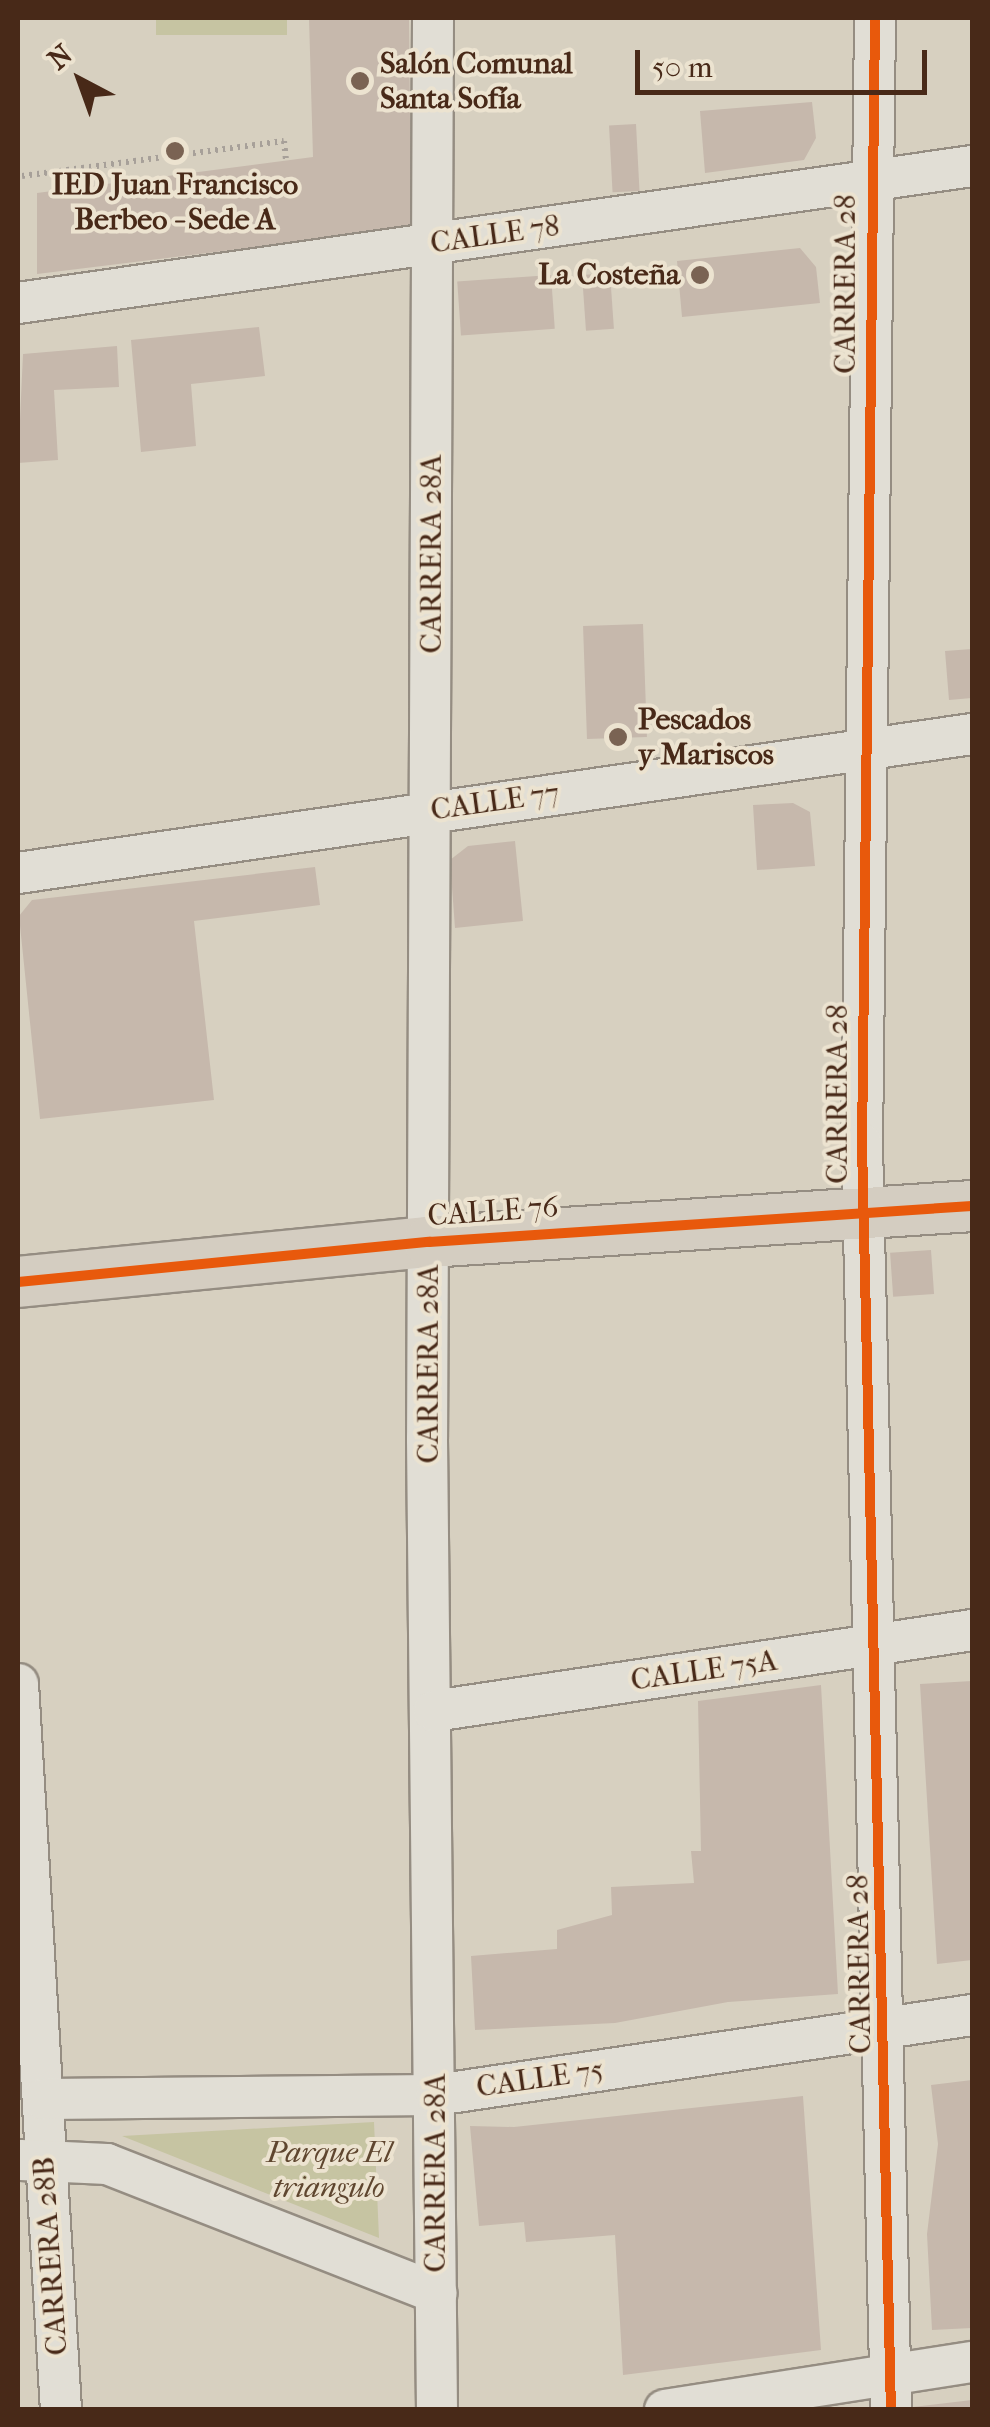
<!DOCTYPE html>
<meta charset="utf-8">
<style>
body{margin:0}
#map{position:relative;width:990px;height:2427px;overflow:hidden;background:#d7d0c0;font-family:"IM FELL French Canon",serif}
div>[style]{position:absolute}
[style*='--x']{left:calc(var(--x)*1px);top:calc(var(--y)*1px);width:calc(var(--w)*1px);rotate:calc(var(--a)*1deg)}
.green>*{inset:0;background:#c6c4a2;transform-origin:0 0}
.building>*{inset:0;background:#c6b8ac;transform-origin:0 0}
.path>*{height:6px;margin-top:-3px;transform-origin:0;background:repeating-linear-gradient(90deg,#a7a099 0 2.5px,transparent 0 7.5px)}
.roads{filter:drop-shadow(2px 0 #958d82) drop-shadow(-2px 0 #958d82) drop-shadow(0 2px #958d82) drop-shadow(0 -2px #958d82)}
.minor>*{height:40px;margin:-20px;padding:0 20px;transform-origin:20px;border-radius:20px;background:#e1ded5}
.major>*{height:50px;margin:-25px;padding:0 25px;transform-origin:25px;border-radius:25px;background:#d4cdc1}
.cycleway>*{height:10px;margin:-5px;padding:0 5px;transform-origin:5px;border-radius:5px;background:#e8590c}
.dots>*{width:28px;height:28px;translate:-50% -50%;box-sizing:border-box;border:5px solid #ece3d0;border-radius:50%}
span{translate:-50% -50%;white-space:nowrap;text-align:center;line-height:1.15;-webkit-text-stroke:8px #ece3d0;paint-order:stroke}
.poi-label{font-size:30px;color:#482918;font-weight:700}
.left{translate:0 -50%;text-align:left}
.right{translate:-100% -50%;text-align:right}
.street-label{font-size:30px;color:#482918}
.park-label{font-size:30px;color:#5f462f;font-style:italic}
.frame{position:absolute;inset:0;border:20px solid #482918;pointer-events:none}
.north{position:absolute;left:30px;top:30px;width:100px;height:100px;-webkit-text-stroke:8px #ece3d0;paint-order:stroke;rotate:319deg;font-size:28px;font-weight:700;line-height:40px;text-align:center;color:#482918}
.north::after{content:'';display:block;margin:auto;width:35px;height:45px;background:#482918;clip-path:polygon(50% 0,100% 100%,50% 72%,0 100%)}
.scale{position:absolute;left:635px;top:50px;width:292px;height:45px;box-sizing:border-box;border:5px solid #482918;border-top:0;padding-left:12px;font-size:30px;line-height:35px;white-space:nowrap;color:#482918;-webkit-text-stroke:8px #ece3d0;paint-order:stroke}
</style>
<div id="map">
<div class="green">
<i style="left:156px;top:18px;width:131px;height:17px"></i>
<i style="clip-path:polygon(374px 2122px,379px 2238px,122px 2136px)"></i>
</div>
<div class="building">
<i style="clip-path:polygon(309px 18px,409px 18px,411px 228px,37px 274px,37px 193px,313px 157px)"></i>
<i style="clip-path:polygon(812px 102px,816px 138px,804px 160px,705px 173px,700px 111px)"></i>
<i style="left:636px;top:124px;width:67px;height:27px;rotate:87deg"></i>
<i style="clip-path:polygon(800px 248px,816px 267px,820px 303px,682px 317px,677px 261px)"></i>
<i style="left:610px;top:273px;width:56px;height:28px;rotate:86deg"></i>
<i style="left:551px;top:275px;width:54px;height:94px;rotate:86deg"></i>
<i style="clip-path:polygon(259px 327px,265px 376px,191px 384px,196px 446px,141px 452px,131px 340px)"></i>
<i style="clip-path:polygon(117px 346px,119px 387px,54px 390px,58px 460px,18px 463px,23px 354px)"></i>
<i style="left:643px;top:624px;width:113px;height:60px;rotate:88deg"></i>
<i style="clip-path:polygon(972px 649px,972px 698px,949px 700px,945px 651px)"></i>
<i style="clip-path:polygon(793px 803px,810px 812px,815px 866px,757px 870px,753px 805px)"></i>
<i style="clip-path:polygon(515px 841px,523px 921px,455px 928px,450px 860px,468px 846px)"></i>
<i style="clip-path:polygon(315px 867px,320px 905px,194px 921px,214px 1100px,40px 1119px,19px 916px,32px 900px)"></i>
<i style="left:931px;top:1250px;width:44px;height:41px;rotate:86deg"></i>
<i style="clip-path:polygon(972px 1681px,972px 1960px,937px 1964px,920px 1684px)"></i>
<i style="clip-path:polygon(821px 1685px,838px 1994px,728px 2002px,615px 2023px,475px 2030px,471px 1956px,557px 1949px,557px 1930px,612px 1915px,611px 1887px,694px 1883px,691px 1851px,701px 1851px,698px 1701px)"></i>
<i style="clip-path:polygon(972px 2080px,972px 2328px,932px 2330px,927px 2234px,938px 2144px,931px 2085px)"></i>
<i style="clip-path:polygon(803px 2096px,821px 2350px,623px 2375px,615px 2235px,526px 2242px,524px 2222px,479px 2226px,470px 2126px,514px 2127px)"></i>
<i style="clip-path:polygon(972px 2400px,972px 2410px,913px 2410px,913px 2407px)"></i>
</div>
<div class="path">
<i style="--x:22;--y:176;--w:264;--a:-7.6"></i>
<i style="--x:284;--y:141;--w:20;--a:84"></i>
</div>
<div class="roads">
<div class="minor">
<i style="--x:433;--y:18;--w:1421;--a:90.24"></i>
<i style="--x:427;--y:1439;--w:971;--a:89.41"></i>
<i style="--x:875;--y:18;--w:1126;--a:90.66"></i>
<i style="--x:862;--y:1144;--w:1266;--a:88.69"></i>
<i style="--x:18;--y:303;--w:964;--a:-8.17"></i>
<i style="--x:18;--y:873;--w:964;--a:-8.29"></i>
<i style="--x:18;--y:1684;--w:727;--a:86.61"></i>
<i style="--x:434;--y:1711;--w:544;--a:-8.56"></i>
<i style="--x:43;--y:2099;--w:393;--a:-0.6"></i>
<i style="--x:436;--y:2095;--w:542;--a:-8.49"></i>
<i style="--x:21;--y:2160;--w:86;--a:2.7"></i>
<i style="--x:107;--y:2164;--w:354;--a:21.4"></i>
<i style="--x:665;--y:2410;--w:311;--a:-8.9"></i>
</div>
<div class="major">
<i style="--x:18;--y:1282;--w:413;--a:-5.6"></i>
<i style="--x:429;--y:1242;--w:544;--a:-3.79"></i>
</div>
</div>
<div class="cycleway">
<i style="--x:875;--y:18;--w:1126;--a:90.66"></i>
<i style="--x:862;--y:1144;--w:1266;--a:88.69"></i>
<i style="--x:18;--y:1282;--w:413;--a:-5.6"></i>
<i style="--x:429;--y:1242;--w:544;--a:-3.79"></i>
</div>
<div class="dots">
<i style="left:360px;top:81px;background:#7a6353"></i>
<i style="left:175px;top:151px;background:#7a6353"></i>
<i style="left:700px;top:275px;background:#7a6353"></i>
<i style="left:618px;top:737px;background:#7a6353"></i>
</div>
<div class="poi-label">
<span class="left" style="left:380px;top:81px">Salón Comunal<br>Santa Sofía</span>
<span style="left:175px;top:202px">IED Juan Francisco<br>Berbeo - Sede A</span>
<span class="right" style="left:680px;top:275px">La Costeña</span>
<span class="left" style="left:638px;top:737px">Pescados<br>y Mariscos</span>
</div>
<div class="street-label">
<span style="left:495px;top:235px;rotate:-8deg">CALLE 78</span>
<span style="left:846px;top:284px;rotate:-90deg">CARRERA 28</span>
<span style="left:432px;top:554px;rotate:-90deg">CARRERA 28A</span>
<span style="left:495px;top:802px;rotate:-8deg">CALLE 77</span>
<span style="left:838px;top:1094px;rotate:-90deg">CARRERA 28</span>
<span style="left:493px;top:1212px;rotate:-4deg">CALLE 76</span>
<span style="left:429px;top:1364px;rotate:-90deg">CARRERA 28A</span>
<span style="left:704px;top:1671px;rotate:-8deg">CALLE 75A</span>
<span style="left:860px;top:1964px;rotate:-91deg">CARRERA 28</span>
<span style="left:540px;top:2079px;rotate:-8deg">CALLE 75</span>
<span style="left:436px;top:2173px;rotate:-90deg">CARRERA 28A</span>
<span style="left:51px;top:2256px;rotate:-94deg">CARRERA 28B</span>
</div>
<div class="park-label">
<span style="left:329px;top:2170px">Parque El<br>triangulo</span>
</div>
<div class="frame"></div>
<div class="north">N</div>
<div class="scale">50 m</div>
</div>
